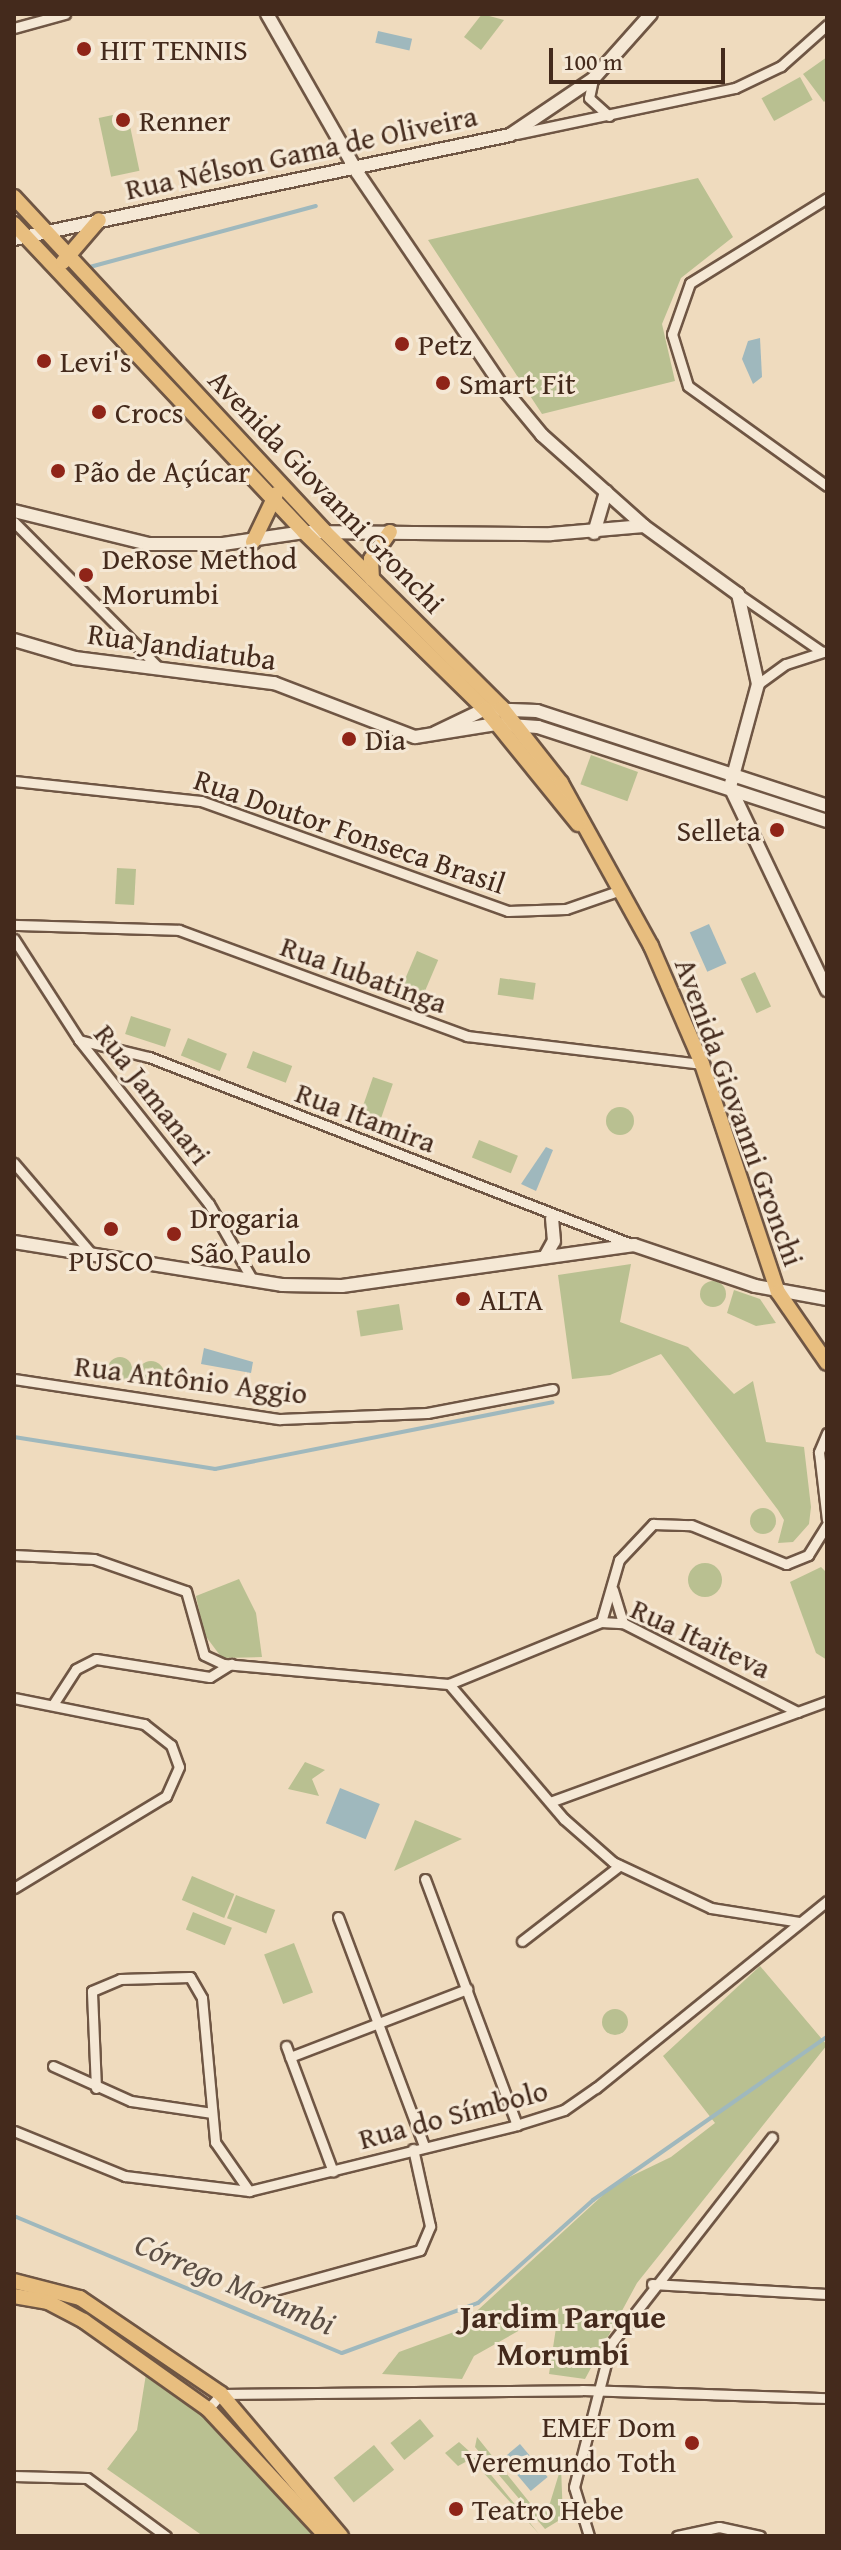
<!DOCTYPE html>
<meta charset="utf-8">
<style>
body{margin:0}
#map{position:relative;width:841px;height:2550px;overflow:hidden;background:#efdbbe;font-family:"Gentium Book Plus",serif}
div>[style]{position:absolute}
[style*='--x']{left:calc(var(--x)*1px);top:calc(var(--y)*1px);width:calc(var(--w)*1px);rotate:calc(var(--a)*1deg)}
.green>*{inset:0;background:#b9c091;transform-origin:0 0}
.round{border-radius:50%}
.water>*{inset:0;background:#9fb8bd;transform-origin:0 0}
.stream>*{height:4px;margin:-2px;padding:0 2px;transform-origin:2px;border-radius:2px;background:#9fb8bd}
.roads{filter:drop-shadow(2px 0 #6f5644) drop-shadow(-2px 0 #6f5644) drop-shadow(0 2px #6f5644) drop-shadow(0 -2px #6f5644)}
.street>*{height:9px;margin:-4.5px;padding:0 4.5px;transform-origin:4.5px;border-radius:4.5px;background:#f5e8d5}
.secondary>*{height:12px;margin:-6px;padding:0 6px;transform-origin:6px;border-radius:6px;background:#f5e8d5}
.primary>*{height:14px;margin:-7px;padding:0 7px;transform-origin:7px;border-radius:7px;background:#e8be7f}
.dots>*{width:22px;height:22px;translate:-50% -50%;box-sizing:border-box;border:4px solid #f5e8d5;border-radius:50%}
span{translate:-50% -50%;white-space:nowrap;text-align:center;line-height:1.15;-webkit-text-stroke:6px #f5e8d5;paint-order:stroke}
.poi-label{font-size:30px;color:#442a1c}
.left{translate:0 -50%;text-align:left}
.right{translate:-100% -50%;text-align:right}
.street-label{font-size:30px;color:#442a1c}
.water-label{font-size:32px;color:#5b4e44;font-style:italic}
.neighbourhood-label{font-size:32px;color:#442a1c;font-weight:700}
.frame{position:absolute;inset:0;border:16px solid #442a1c;pointer-events:none}
.scale{position:absolute;left:549px;top:48px;width:176px;height:36px;box-sizing:border-box;border:4px solid #442a1c;border-top:0;padding-left:10px;font-size:24px;line-height:28px;white-space:nowrap;color:#442a1c;-webkit-text-stroke:6px #f5e8d5;paint-order:stroke}
</style>
<div id="map">
<div class="green">
<i style="clip-path:polygon(482px 14px,504px 20px,481px 50px,464px 37px)"></i>
<i style="clip-path:polygon(827px 57px,827px 99px,824px 102px,803px 74px)"></i>
<i style="left:800px;top:77px;width:26px;height:44px;rotate:61deg"></i>
<i style="left:127px;top:112px;width:60px;height:29px;rotate:78deg"></i>
<i style="clip-path:polygon(698px 178px,733px 237px,681px 278px,662px 324px,675px 381px,542px 414px,428px 240px)"></i>
<i style="left:591px;top:755px;width:50px;height:31px;rotate:20deg"></i>
<i style="left:117px;top:868px;width:19px;height:36px;rotate:3deg"></i>
<i style="left:417px;top:951px;width:23px;height:44px;rotate:23deg"></i>
<i style="left:755px;top:972px;width:38px;height:16px;rotate:65deg"></i>
<i style="left:500px;top:978px;width:36px;height:17px;rotate:8deg"></i>
<i style="left:131px;top:1016px;width:42px;height:19px;rotate:18deg"></i>
<i style="left:188px;top:1038px;width:42px;height:19px;rotate:22deg"></i>
<i style="left:253px;top:1051px;width:42px;height:18px;rotate:21deg"></i>
<i style="left:373px;top:1077px;width:21px;height:40px;rotate:19deg"></i>
<i class="round" style="left:606px;top:1107px;width:28px;height:28px"></i>
<i style="left:479px;top:1140px;width:42px;height:19px;rotate:22deg"></i>
<i style="clip-path:polygon(631px 1264px,620px 1322px,688px 1347px,734px 1394px,753px 1381px,766px 1442px,804px 1447px,811px 1507px,809px 1524px,793px 1542px,778px 1543px,784px 1520px,778px 1510px,661px 1354px,610px 1375px,572px 1379px,558px 1275px)"></i>
<i class="round" style="left:700px;top:1281px;width:26px;height:26px"></i>
<i style="clip-path:polygon(734px 1290px,760px 1299px,776px 1323px,756px 1326px,727px 1313px)"></i>
<i style="left:399px;top:1304px;width:26px;height:43px;rotate:81deg"></i>
<i class="round" style="left:108px;top:1357px;width:24px;height:24px"></i>
<i class="round" style="left:138px;top:1361px;width:26px;height:26px"></i>
<i class="round" style="left:750px;top:1508px;width:26px;height:26px"></i>
<i class="round" style="left:688px;top:1563px;width:34px;height:34px"></i>
<i style="clip-path:polygon(821px 1567px,827px 1573px,827px 1660px,816px 1653px,790px 1582px)"></i>
<i style="clip-path:polygon(239px 1579px,256px 1613px,262px 1657px,222px 1658px,204px 1634px,196px 1596px)"></i>
<i style="clip-path:polygon(305px 1762px,325px 1770px,312px 1779px,319px 1796px,288px 1789px)"></i>
<i style="clip-path:polygon(415px 1820px,462px 1839px,394px 1871px)"></i>
<i style="left:192px;top:1876px;width:46px;height:26px;rotate:23deg"></i>
<i style="left:236px;top:1895px;width:42px;height:25px;rotate:21deg"></i>
<i style="left:193px;top:1912px;width:42px;height:19px;rotate:22deg"></i>
<i style="left:294px;top:1943px;width:53px;height:32px;rotate:69deg"></i>
<i style="clip-path:polygon(760px 1966px,827px 2045px,637px 2283px,585px 2379px,549px 2374px,559px 2308px,474px 2356px,462px 2379px,382px 2374px,399px 2352px,454px 2332px,615px 2184px,671px 2157px,715px 2123px,663px 2056px)"></i>
<i class="round" style="left:602px;top:2009px;width:26px;height:26px"></i>
<i style="clip-path:polygon(146px 2374px,203px 2398px,319px 2536px,203px 2536px,107px 2469px,137px 2430px)"></i>
<i style="left:420px;top:2419px;width:22px;height:38px;rotate:51deg"></i>
<i style="clip-path:polygon(477px 2437px,534px 2508px,550px 2503px,561px 2467px,563px 2518px,545px 2529px,475px 2447px)"></i>
<i style="clip-path:polygon(459px 2442px,479px 2460px,539px 2534px,471px 2459px,458px 2466px,445px 2453px)"></i>
<i style="left:374px;top:2445px;width:32px;height:52px;rotate:51deg"></i>
</div>
<div class="water">
<i style="left:378px;top:31px;width:35px;height:12px;rotate:13deg"></i>
<i style="clip-path:polygon(760px 338px,762px 377px,753px 384px,742px 359px,748px 341px)"></i>
<i style="left:709px;top:924px;width:43px;height:21px;rotate:66deg"></i>
<i style="clip-path:polygon(546px 1147px,553px 1150px,536px 1191px,521px 1184px)"></i>
<i style="clip-path:polygon(204px 1348px,253px 1362px,251px 1373px,201px 1364px)"></i>
<i style="left:340px;top:1788px;width:43px;height:38px;rotate:22deg"></i>
<i style="left:520px;top:2444px;width:43px;height:22px;rotate:50deg"></i>
</div>
<div class="stream">
<i style="--x:36;--y:239;--w:27;--a:34"></i>
<i style="--x:86;--y:268;--w:238;--a:-15.1"></i>
<i style="--x:14;--y:1437;--w:204;--a:9"></i>
<i style="--x:215;--y:1469;--w:344;--a:-11.2"></i>
<i style="--x:14;--y:2216;--w:355;--a:22.7"></i>
<i style="--x:342;--y:2353;--w:145;--a:-20.2"></i>
<i style="--x:478;--y:2303;--w:154;--a:-41.8"></i>
<i style="--x:593;--y:2200;--w:285;--a:-34.9"></i>
</div>
<div class="roads">
<div class="street">
<i style="--x:14;--y:28;--w:53;--a:-15.4"></i>
<i style="--x:593;--y:79;--w:19;--a:102"></i>
<i style="--x:589;--y:98;--w:27;--a:42"></i>
<i style="--x:516;--y:134;--w:224;--a:-11.9"></i>
<i style="--x:735;--y:88;--w:51;--a:-25.6"></i>
<i style="--x:781;--y:66;--w:62;--a:-41.7"></i>
<i style="--x:827;--y:198;--w:161;--a:148.2"></i>
<i style="--x:690;--y:283;--w:54;--a:109.4"></i>
<i style="--x:672;--y:334;--w:54;--a:72.9"></i>
<i style="--x:688;--y:386;--w:171;--a:35.7"></i>
<i style="--x:14;--y:522;--w:206;--a:45.2"></i>
<i style="--x:738;--y:594;--w:102;--a:34.6"></i>
<i style="--x:758;--y:684;--w:34;--a:-36"></i>
<i style="--x:786;--y:664;--w:40;--a:-18"></i>
<i style="--x:14;--y:781;--w:188;--a:6.1"></i>
<i style="--x:201;--y:801;--w:326;--a:19.7"></i>
<i style="--x:508;--y:911;--w:58;--a:-2"></i>
<i style="--x:566;--y:909;--w:58;--a:-19.1"></i>
<i style="--x:14;--y:925;--w:165;--a:1.7"></i>
<i style="--x:179;--y:930;--w:307;--a:20.2"></i>
<i style="--x:467;--y:1036;--w:237;--a:6.8"></i>
<i style="--x:14;--y:939;--w:120;--a:57.2"></i>
<i style="--x:79;--y:1040;--w:209;--a:51.6"></i>
<i style="--x:209;--y:1204;--w:86;--a:60.2"></i>
<i style="--x:79;--y:1040;--w:72;--a:13.7"></i>
<i style="--x:149;--y:1057;--w:517;--a:21.2"></i>
<i style="--x:14;--y:1163;--w:118;--a:49.5"></i>
<i style="--x:14;--y:1379;--w:269;--a:8.6"></i>
<i style="--x:280;--y:1419;--w:147;--a:-2.3"></i>
<i style="--x:427;--y:1413;--w:128;--a:-10.8"></i>
<i style="--x:827;--y:1433;--w:21;--a:113"></i>
<i style="--x:819;--y:1452;--w:68;--a:83.3"></i>
<i style="--x:14;--y:1555;--w:80;--a:2.9"></i>
<i style="--x:94;--y:1559;--w:97;--a:19.2"></i>
<i style="--x:186;--y:1591;--w:66;--a:74.3"></i>
<i style="--x:204;--y:1655;--w:21;--a:25"></i>
<i style="--x:223;--y:1664;--w:227;--a:5.1"></i>
<i style="--x:449;--y:1684;--w:177;--a:49.6"></i>
<i style="--x:564;--y:1819;--w:65;--a:41.3"></i>
<i style="--x:613;--y:1862;--w:108;--a:25.1"></i>
<i style="--x:711;--y:1908;--w:89;--a:9"></i>
<i style="--x:613;--y:1590;--w:34;--a:73"></i>
<i style="--x:601;--y:1622;--w:65;--a:-73.8"></i>
<i style="--x:619;--y:1560;--w:50;--a:-46.6"></i>
<i style="--x:653;--y:1524;--w:38;--a:2"></i>
<i style="--x:691;--y:1525;--w:103;--a:22.3"></i>
<i style="--x:786;--y:1564;--w:24;--a:-22"></i>
<i style="--x:808;--y:1555;--w:36;--a:-58"></i>
<i style="--x:449;--y:1684;--w:164;--a:-22.2"></i>
<i style="--x:601;--y:1622;--w:22;--a:3"></i>
<i style="--x:623;--y:1623;--w:196;--a:27"></i>
<i style="--x:14;--y:1698;--w:133;--a:11.3"></i>
<i style="--x:144;--y:1724;--w:34;--a:38"></i>
<i style="--x:171;--y:1745;--w:23;--a:70"></i>
<i style="--x:179;--y:1767;--w:32;--a:114"></i>
<i style="--x:166;--y:1796;--w:178;--a:148.8"></i>
<i style="--x:54;--y:1703;--w:40;--a:-57.1"></i>
<i style="--x:76;--y:1669;--w:22;--a:-27"></i>
<i style="--x:96;--y:1659;--w:115;--a:9"></i>
<i style="--x:210;--y:1677;--w:25;--a:-32"></i>
<i style="--x:550;--y:1802;--w:295;--a:-20"></i>
<i style="--x:425;--y:1879;--w:263;--a:69.5"></i>
<i style="--x:338;--y:1917;--w:245;--a:69.4"></i>
<i style="--x:522;--y:1941;--w:123;--a:-37.7"></i>
<i style="--x:286;--y:2046;--w:134;--a:69.5"></i>
<i style="--x:290;--y:2057;--w:190;--a:-21"></i>
<i style="--x:53;--y:2066;--w:85;--a:24.2"></i>
<i style="--x:131;--y:2101;--w:82;--a:8.4"></i>
<i style="--x:96;--y:2088;--w:97;--a:-92.4"></i>
<i style="--x:92;--y:1991;--w:30;--a:-23"></i>
<i style="--x:120;--y:1979;--w:70;--a:-1.6"></i>
<i style="--x:190;--y:1977;--w:24;--a:60"></i>
<i style="--x:202;--y:1998;--w:145;--a:84.8"></i>
<i style="--x:215;--y:2142;--w:60;--a:55.2"></i>
<i style="--x:14;--y:2131;--w:120;--a:22.1"></i>
<i style="--x:125;--y:2176;--w:125;--a:6.9"></i>
<i style="--x:249;--y:2191;--w:272;--a:-13.8"></i>
<i style="--x:513;--y:2126;--w:53;--a:-17.4"></i>
<i style="--x:564;--y:2110;--w:39;--a:-35"></i>
<i style="--x:596;--y:2088;--w:297;--a:-39"></i>
<i style="--x:652;--y:2284;--w:175;--a:3.3"></i>
<i style="--x:253;--y:2296;--w:173;--a:-15.4"></i>
<i style="--x:420;--y:2250;--w:26;--a:-67"></i>
<i style="--x:430;--y:2226;--w:79;--a:-102.4"></i>
<i style="--x:208;--y:2409;--w:20;--a:-49"></i>
<i style="--x:221;--y:2394;--w:361;--a:-0.6"></i>
<i style="--x:582;--y:2390;--w:245;--a:1.9"></i>
<i style="--x:14;--y:2476;--w:73;--a:1.6"></i>
<i style="--x:87;--y:2478;--w:98;--a:36.3"></i>
<i style="--x:589;--y:2536;--w:51;--a:-107"></i>
<i style="--x:574;--y:2487;--w:148;--a:-75.5"></i>
<i style="--x:611;--y:2344;--w:262;--a:-52.1"></i>
<i style="--x:677;--y:2536;--w:43;--a:-12.1"></i>
<i style="--x:719;--y:2527;--w:42;--a:12.4"></i>
</div>
<div class="secondary">
<i style="--x:267;--y:14;--w:182;--a:60.3"></i>
<i style="--x:357;--y:172;--w:262;--a:55.9"></i>
<i style="--x:504;--y:389;--w:60;--a:50.4"></i>
<i style="--x:542;--y:435;--w:137;--a:41.7"></i>
<i style="--x:644;--y:526;--w:116;--a:35.9"></i>
<i style="--x:738;--y:594;--w:92;--a:77.5"></i>
<i style="--x:758;--y:684;--w:107;--a:105.2"></i>
<i style="--x:14;--y:239;--w:507;--a:-11.84"></i>
<i style="--x:510;--y:135;--w:100;--a:-34"></i>
<i style="--x:593;--y:79;--w:87;--a:-48.3"></i>
<i style="--x:14;--y:511;--w:138;--a:13.8"></i>
<i style="--x:148;--y:544;--w:75;--a:0"></i>
<i style="--x:223;--y:544;--w:82;--a:-8.4"></i>
<i style="--x:304;--y:532;--w:247;--a:0.5"></i>
<i style="--x:551;--y:534;--w:93;--a:-4.9"></i>
<i style="--x:594;--y:533;--w:43;--a:-73.7"></i>
<i style="--x:14;--y:640;--w:64;--a:16.4"></i>
<i style="--x:75;--y:658;--w:201;--a:7.2"></i>
<i style="--x:274;--y:683;--w:151;--a:21"></i>
<i style="--x:415;--y:737;--w:82;--a:-9.1"></i>
<i style="--x:496;--y:724;--w:42;--a:4.1"></i>
<i style="--x:538;--y:727;--w:304;--a:18"></i>
<i style="--x:435;--y:733;--w:55;--a:-25.6"></i>
<i style="--x:485;--y:709;--w:52;--a:2.2"></i>
<i style="--x:537;--y:711;--w:305;--a:18.1"></i>
<i style="--x:730;--y:787;--w:225;--a:64.5"></i>
<i style="--x:14;--y:1242;--w:271;--a:9.1"></i>
<i style="--x:282;--y:1285;--w:60;--a:1"></i>
<i style="--x:342;--y:1286;--w:295;--a:-8"></i>
<i style="--x:634;--y:1245;--w:128;--a:18.7"></i>
<i style="--x:755;--y:1286;--w:73;--a:10.2"></i>
<i style="--x:545;--y:1257;--w:18;--a:-61"></i>
<i style="--x:554;--y:1241;--w:23;--a:-95"></i>
</div>
<div class="primary">
<i style="--x:14;--y:197;--w:457;--a:47.1"></i>
<i style="--x:325;--y:532;--w:250;--a:44.8"></i>
<i style="--x:502;--y:708;--w:95;--a:51.8"></i>
<i style="--x:561;--y:783;--w:186;--a:61.1"></i>
<i style="--x:651;--y:946;--w:129;--a:66.6"></i>
<i style="--x:702;--y:1064;--w:240;--a:71.6"></i>
<i style="--x:778;--y:1292;--w:86;--a:55.4"></i>
<i style="--x:14;--y:224;--w:423;--a:46.7"></i>
<i style="--x:304;--y:532;--w:253;--a:44.4"></i>
<i style="--x:485;--y:709;--w:148;--a:51"></i>
<i style="--x:63;--y:262;--w:55;--a:-49.4"></i>
<i style="--x:253;--y:542;--w:53;--a:-64.4"></i>
<i style="--x:372;--y:579;--w:20;--a:-93"></i>
<i style="--x:371;--y:559;--w:33;--a:-55"></i>
<i style="--x:14;--y:2281;--w:68;--a:14.4"></i>
<i style="--x:80;--y:2298;--w:171;--a:34.2"></i>
<i style="--x:221;--y:2394;--w:186;--a:49.8"></i>
<i style="--x:14;--y:2296;--w:35;--a:10"></i>
<i style="--x:48;--y:2302;--w:41;--a:27.8"></i>
<i style="--x:84;--y:2321;--w:152;--a:35.4"></i>
<i style="--x:208;--y:2409;--w:173;--a:47.1"></i>
</div>
</div>
<div class="dots">
<i style="left:84px;top:49px;background:#8f2418"></i>
<i style="left:123px;top:120px;background:#8f2418"></i>
<i style="left:402px;top:344px;background:#8f2418"></i>
<i style="left:44px;top:361px;background:#8f2418"></i>
<i style="left:443px;top:383px;background:#8f2418"></i>
<i style="left:99px;top:412px;background:#8f2418"></i>
<i style="left:58px;top:471px;background:#8f2418"></i>
<i style="left:86px;top:575px;background:#8f2418"></i>
<i style="left:349px;top:739px;background:#8f2418"></i>
<i style="left:777px;top:830px;background:#8f2418"></i>
<i style="left:111px;top:1229px;background:#8f2418"></i>
<i style="left:174px;top:1234px;background:#8f2418"></i>
<i style="left:463px;top:1299px;background:#8f2418"></i>
<i style="left:692px;top:2443px;background:#8f2418"></i>
<i style="left:456px;top:2509px;background:#8f2418"></i>
</div>
<div class="poi-label">
<span class="left" style="left:100px;top:49px">HIT TENNIS</span>
<span class="left" style="left:139px;top:120px">Renner</span>
<span class="left" style="left:418px;top:344px">Petz</span>
<span class="left" style="left:60px;top:361px">Levi's</span>
<span class="left" style="left:459px;top:383px">Smart Fit</span>
<span class="left" style="left:115px;top:412px">Crocs</span>
<span class="left" style="left:74px;top:471px">Pão de Açúcar</span>
<span class="left" style="left:102px;top:575px">DeRose Method<br>Morumbi</span>
<span class="left" style="left:365px;top:739px">Dia</span>
<span class="right" style="left:761px;top:830px">Selleta</span>
<span class="left" style="left:190px;top:1234px">Drogaria<br>São Paulo</span>
<span style="left:111px;top:1260px">PUSCO</span>
<span class="left" style="left:479px;top:1299px">ALTA</span>
<span class="right" style="left:676px;top:2443px">EMEF Dom<br>Veremundo Toth</span>
<span class="left" style="left:472px;top:2509px">Teatro Hebe</span>
</div>
<div class="street-label">
<span style="left:301px;top:152px;rotate:-12deg">Rua Nélson Gama de Oliveira</span>
<span style="left:327px;top:491px;rotate:46deg">Avenida Giovanni Gronchi</span>
<span style="left:182px;top:646px;rotate:8deg">Rua Jandiatuba</span>
<span style="left:350px;top:831px;rotate:19deg">Rua Doutor Fonseca Brasil</span>
<span style="left:364px;top:974px;rotate:20deg">Rua Iubatinga</span>
<span style="left:153px;top:1094px;rotate:52deg">Rua Jamanari</span>
<span style="left:740px;top:1112px;rotate:70deg">Avenida Giovanni Gronchi</span>
<span style="left:366px;top:1117px;rotate:21deg">Rua Itamira</span>
<span style="left:191px;top:1379px;rotate:7deg">Rua Antônio Aggio</span>
<span style="left:701px;top:1638px;rotate:25deg">Rua Itaiteva</span>
<span style="left:453px;top:2114px;rotate:-15deg">Rua do Símbolo</span>
</div>
<div class="water-label">
<span style="left:235px;top:2284px;rotate:23deg">Córrego Morumbi</span>
</div>
<div class="neighbourhood-label">
<span style="left:563px;top:2336px">Jardim Parque<br>Morumbi</span>
</div>
<div class="frame"></div>
<div class="scale">100 m</div>
</div>
